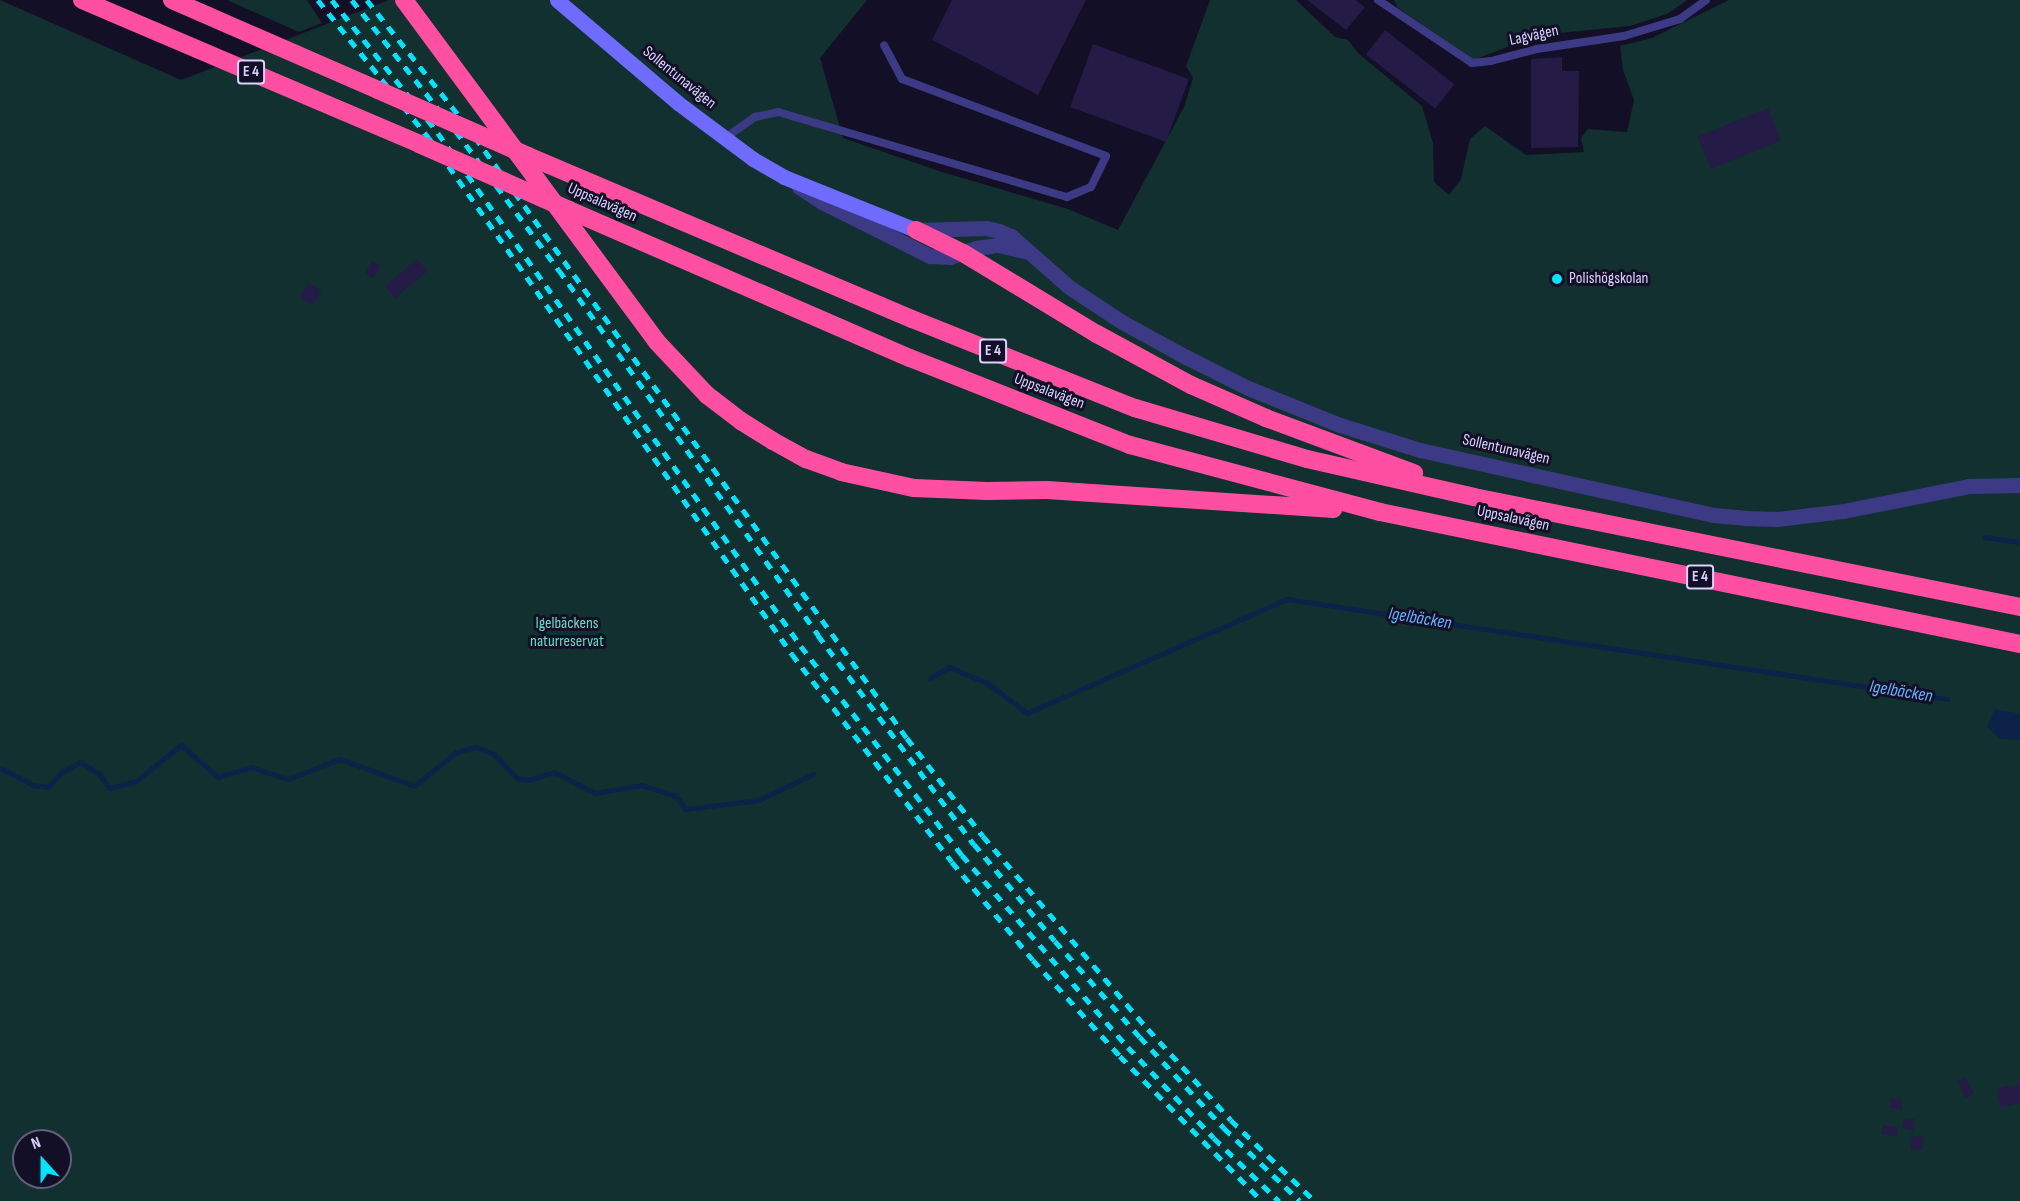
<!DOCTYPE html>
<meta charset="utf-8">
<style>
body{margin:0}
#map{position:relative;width:2020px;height:1201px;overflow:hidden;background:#130f26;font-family:"Sofia Sans Condensed",sans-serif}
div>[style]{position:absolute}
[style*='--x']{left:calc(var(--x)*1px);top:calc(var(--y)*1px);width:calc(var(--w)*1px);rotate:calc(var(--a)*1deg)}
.green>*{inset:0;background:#12302f}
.water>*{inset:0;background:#0c2248}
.stream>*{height:5px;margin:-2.5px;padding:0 2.5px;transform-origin:2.5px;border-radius:2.5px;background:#0c2248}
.building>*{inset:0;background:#241b47;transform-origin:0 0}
.lane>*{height:8px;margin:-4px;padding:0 4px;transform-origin:4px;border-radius:4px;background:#3d3a85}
.street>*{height:15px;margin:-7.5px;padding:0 7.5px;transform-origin:7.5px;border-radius:7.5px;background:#3d3a85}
.secondary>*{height:15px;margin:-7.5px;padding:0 7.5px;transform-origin:7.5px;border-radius:7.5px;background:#6f6bff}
.highway>*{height:18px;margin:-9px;padding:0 9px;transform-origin:9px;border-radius:9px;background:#ff4fa3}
.rail>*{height:4.5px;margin-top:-2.25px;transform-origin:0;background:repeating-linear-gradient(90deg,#00e5ff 0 9px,transparent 0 17px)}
.highway-bridge>*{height:18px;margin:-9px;padding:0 9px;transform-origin:9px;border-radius:9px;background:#ff4fa3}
.dots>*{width:16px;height:16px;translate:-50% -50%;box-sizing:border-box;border:3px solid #130f26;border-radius:50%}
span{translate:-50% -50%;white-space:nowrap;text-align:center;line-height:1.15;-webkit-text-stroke:6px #130f26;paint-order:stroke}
.shield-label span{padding:2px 4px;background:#130f26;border:2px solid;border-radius:4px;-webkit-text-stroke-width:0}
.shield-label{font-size:15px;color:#d9d4ff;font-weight:700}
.street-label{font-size:16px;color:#d9d4ff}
.poi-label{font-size:16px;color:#d9d4ff}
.left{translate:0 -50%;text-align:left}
.park-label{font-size:16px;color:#5fe0c0}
.water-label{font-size:18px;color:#62b6ff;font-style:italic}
.north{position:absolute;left:12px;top:1129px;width:60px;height:60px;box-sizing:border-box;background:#130f26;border:2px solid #625e7d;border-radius:50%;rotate:339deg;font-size:16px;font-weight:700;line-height:24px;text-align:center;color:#d9d4ff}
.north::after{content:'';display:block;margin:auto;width:21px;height:27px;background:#00e5ff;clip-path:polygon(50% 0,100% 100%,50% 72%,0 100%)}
</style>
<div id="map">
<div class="green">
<i style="clip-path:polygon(evenodd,0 0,181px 80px,389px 0,867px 0,820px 58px,843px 138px,942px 172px,1068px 209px,1118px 230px,1184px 107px,1193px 78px,1186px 66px,1210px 0,1296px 0,1335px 37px,1348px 40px,1358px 53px,1422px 106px,1433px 143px,1434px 182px,1449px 195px,1461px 179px,1470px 139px,1485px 126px,1526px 155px,1584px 152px,1581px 138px,1588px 129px,1627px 132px,1634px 100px,1623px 70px,1620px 46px,1652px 38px,1729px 0,2020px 0,2020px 1201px,0 1201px,0 0,24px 1141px,60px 1141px,60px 1177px,24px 1177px,24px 1141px)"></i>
<i style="clip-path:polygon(227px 0,307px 0,322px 23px,299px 32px)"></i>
<i style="clip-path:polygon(1394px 0,1687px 0,1667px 14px,1630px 26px,1539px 35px,1473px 60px,1397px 7px)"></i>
</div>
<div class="water">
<i style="clip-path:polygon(1995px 709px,2020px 714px,2020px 740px,2001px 739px,1987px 727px)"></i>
</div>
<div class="stream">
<i style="--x:1984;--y:537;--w:36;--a:8"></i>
<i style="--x:930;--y:678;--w:22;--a:-30"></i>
<i style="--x:949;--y:667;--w:41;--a:22.8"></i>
<i style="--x:987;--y:683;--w:50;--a:36.9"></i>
<i style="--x:1027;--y:713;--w:284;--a:-23.7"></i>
<i style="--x:1287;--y:599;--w:668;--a:8.62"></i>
<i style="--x:0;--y:768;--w:37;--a:27"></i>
<i style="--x:33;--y:785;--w:15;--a:8"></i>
<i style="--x:48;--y:787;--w:21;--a:-47"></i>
<i style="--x:62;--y:772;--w:21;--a:-29"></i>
<i style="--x:80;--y:762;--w:22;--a:32"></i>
<i style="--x:99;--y:774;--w:18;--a:52"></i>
<i style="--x:110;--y:788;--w:27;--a:-15"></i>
<i style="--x:136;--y:781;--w:58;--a:-38.7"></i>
<i style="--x:181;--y:745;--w:49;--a:40.9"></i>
<i style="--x:218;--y:777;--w:34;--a:-17"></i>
<i style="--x:251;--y:767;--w:39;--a:18"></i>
<i style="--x:288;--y:779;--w:56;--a:-21"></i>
<i style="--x:340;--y:759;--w:79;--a:20"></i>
<i style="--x:414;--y:786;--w:53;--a:-38.8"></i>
<i style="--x:455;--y:753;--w:22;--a:-16"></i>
<i style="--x:476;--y:747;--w:19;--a:21"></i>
<i style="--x:494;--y:754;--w:33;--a:46"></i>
<i style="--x:517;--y:778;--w:11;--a:10"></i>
<i style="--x:528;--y:780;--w:27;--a:-17"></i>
<i style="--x:554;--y:772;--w:46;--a:27.1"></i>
<i style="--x:595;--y:793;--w:48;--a:-9.7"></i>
<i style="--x:642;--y:785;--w:36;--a:18"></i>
<i style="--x:676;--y:796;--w:16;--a:55"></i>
<i style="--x:685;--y:809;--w:75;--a:-6.9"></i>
<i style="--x:759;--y:800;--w:60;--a:-25.7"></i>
</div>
<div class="building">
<i style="clip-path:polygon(952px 0,1086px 0,1038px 95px,932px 40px)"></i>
<i style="clip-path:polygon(1307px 0,1355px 0,1365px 7px,1346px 30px)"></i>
<i style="left:1385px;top:30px;width:88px;height:31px;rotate:38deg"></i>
<i style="left:1093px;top:44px;width:102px;height:67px;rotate:20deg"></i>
<i style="clip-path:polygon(1562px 57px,1562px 71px,1579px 71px,1578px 147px,1531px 148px,1531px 59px)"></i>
<i style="left:1768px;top:108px;width:35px;height:76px;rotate:68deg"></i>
<i style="left:417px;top:259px;width:16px;height:42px;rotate:50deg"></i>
<i style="left:372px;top:261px;width:10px;height:14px;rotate:29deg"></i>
<i style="left:308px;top:283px;width:15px;height:17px;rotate:28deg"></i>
<i style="left:1965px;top:1077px;width:19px;height:9px;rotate:62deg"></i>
<i style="clip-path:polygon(2020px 1084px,2020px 1103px,2001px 1107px,1997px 1089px)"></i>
<i style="left:1891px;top:1099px;width:12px;height:9px;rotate:5deg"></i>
<i style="clip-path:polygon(1904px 1118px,1915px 1119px,1913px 1130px,1903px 1128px)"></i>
<i style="left:1883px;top:1125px;width:15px;height:9px;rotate:8deg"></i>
<i style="left:1912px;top:1136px;width:11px;height:13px;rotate:5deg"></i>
</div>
<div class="lane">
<i style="--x:1378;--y:0;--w:113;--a:33.8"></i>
<i style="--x:1472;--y:63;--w:19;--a:-6"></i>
<i style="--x:1491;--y:61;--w:48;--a:-14.6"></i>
<i style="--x:1537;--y:49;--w:88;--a:-8.5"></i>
<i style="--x:1624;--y:36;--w:59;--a:-16.9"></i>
<i style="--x:1680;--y:19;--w:32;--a:-36"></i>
<i style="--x:725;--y:138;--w:37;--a:-35"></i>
<i style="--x:755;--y:117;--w:24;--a:-12"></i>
<i style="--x:778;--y:112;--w:301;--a:16.4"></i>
<i style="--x:1067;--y:197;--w:26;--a:-23"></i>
<i style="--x:1091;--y:187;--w:34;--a:-64"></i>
<i style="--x:1106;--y:156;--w:218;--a:-159.3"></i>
<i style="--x:902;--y:79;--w:38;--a:-118"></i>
</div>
<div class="street">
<i style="--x:799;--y:187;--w:27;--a:33"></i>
<i style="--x:822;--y:202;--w:121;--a:26.6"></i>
<i style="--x:930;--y:256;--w:20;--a:3"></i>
<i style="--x:950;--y:257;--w:28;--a:-19"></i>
<i style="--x:976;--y:248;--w:22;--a:-8"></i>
<i style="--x:998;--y:245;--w:28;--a:13"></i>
<i style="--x:916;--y:230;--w:70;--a:-1.6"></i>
<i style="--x:986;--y:228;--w:13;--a:13"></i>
<i style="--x:999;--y:231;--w:13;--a:23"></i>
<i style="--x:1011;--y:236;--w:77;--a:41.3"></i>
<i style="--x:1069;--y:287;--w:64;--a:33.4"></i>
<i style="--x:1122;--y:322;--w:73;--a:28.7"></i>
<i style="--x:1186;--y:357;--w:69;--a:26.6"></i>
<i style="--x:1248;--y:388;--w:99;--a:21.9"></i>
<i style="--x:1340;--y:425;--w:84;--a:17.4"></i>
<i style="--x:1420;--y:450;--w:300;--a:12.5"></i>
<i style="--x:1713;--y:515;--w:32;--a:5"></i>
<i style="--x:1745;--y:518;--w:32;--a:2"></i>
<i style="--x:1777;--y:519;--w:66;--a:-6.9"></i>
<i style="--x:1843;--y:511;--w:128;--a:-11.2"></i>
<i style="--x:1969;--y:486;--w:51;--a:-1.1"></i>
</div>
<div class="secondary">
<i style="--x:557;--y:0;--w:159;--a:40.4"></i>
<i style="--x:678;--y:103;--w:94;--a:36.7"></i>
<i style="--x:753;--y:159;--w:36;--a:30"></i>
<i style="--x:784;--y:177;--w:142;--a:21.9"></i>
</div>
<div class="highway">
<i style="--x:82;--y:0;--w:366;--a:23.1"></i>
<i style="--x:172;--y:0;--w:225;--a:23.6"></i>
<i style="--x:404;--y:0;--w:425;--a:53.5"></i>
<i style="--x:657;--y:342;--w:73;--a:46.7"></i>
<i style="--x:707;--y:395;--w:43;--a:37.4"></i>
<i style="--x:741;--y:421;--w:38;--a:32"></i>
<i style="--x:773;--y:441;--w:38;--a:29"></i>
<i style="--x:806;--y:459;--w:37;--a:20"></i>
<i style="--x:841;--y:472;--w:75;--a:12.4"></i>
<i style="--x:914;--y:488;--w:73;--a:2.4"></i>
<i style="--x:987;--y:491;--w:60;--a:-1"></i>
<i style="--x:1047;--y:490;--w:287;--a:3.8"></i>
<i style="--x:528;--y:156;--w:417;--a:23"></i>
<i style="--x:912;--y:319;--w:240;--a:21.8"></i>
<i style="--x:1135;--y:408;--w:179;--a:16.5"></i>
<i style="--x:1307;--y:459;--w:171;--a:12.8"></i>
<i style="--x:1474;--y:497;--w:557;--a:11.39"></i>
<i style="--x:569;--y:210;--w:372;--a:23.5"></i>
<i style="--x:910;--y:358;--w:237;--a:21.6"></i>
<i style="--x:1130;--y:445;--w:259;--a:15"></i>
<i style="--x:1380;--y:512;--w:653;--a:11.65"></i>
<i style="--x:916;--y:230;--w:52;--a:26.1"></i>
<i style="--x:963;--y:253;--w:157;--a:31.2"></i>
<i style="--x:1097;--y:334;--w:107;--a:28.5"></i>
<i style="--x:1191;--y:385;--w:82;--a:23.7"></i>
<i style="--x:1266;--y:418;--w:158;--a:20.4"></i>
</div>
<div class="rail">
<i style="--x:318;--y:0;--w:177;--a:51.2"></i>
<i style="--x:429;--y:138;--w:631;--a:54.87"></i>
<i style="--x:792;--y:654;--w:262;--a:52.4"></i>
<i style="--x:952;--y:862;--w:127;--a:50.4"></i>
<i style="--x:1033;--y:960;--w:130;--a:47.8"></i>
<i style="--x:1120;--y:1056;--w:203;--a:45.6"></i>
<i style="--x:332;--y:0;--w:170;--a:51.4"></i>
<i style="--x:438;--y:133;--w:628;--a:54.72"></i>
<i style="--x:801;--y:646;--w:264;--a:52.4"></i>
<i style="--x:962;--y:855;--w:254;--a:49.2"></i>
<i style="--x:1128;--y:1047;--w:125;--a:46.6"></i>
<i style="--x:1214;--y:1138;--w:91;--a:44.1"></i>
<i style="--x:352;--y:0;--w:167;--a:51.6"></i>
<i style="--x:456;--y:131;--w:173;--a:53.5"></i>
<i style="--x:559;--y:270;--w:448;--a:54.6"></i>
<i style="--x:818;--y:635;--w:261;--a:53.3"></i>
<i style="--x:974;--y:844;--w:126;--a:50.1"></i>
<i style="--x:1055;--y:941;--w:128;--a:48.5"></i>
<i style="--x:1140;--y:1037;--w:124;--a:47.3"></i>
<i style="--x:1224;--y:1128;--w:105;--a:43.8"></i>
<i style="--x:367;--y:0;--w:157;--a:51.5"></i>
<i style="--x:465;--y:123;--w:757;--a:54.3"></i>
<i style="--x:907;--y:738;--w:124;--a:52.2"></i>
<i style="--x:983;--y:836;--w:254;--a:49.5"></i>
<i style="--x:1148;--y:1029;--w:123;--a:47.6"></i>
<i style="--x:1231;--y:1120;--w:117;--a:44"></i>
</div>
<div class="highway-bridge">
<i style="--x:378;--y:90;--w:164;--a:23.7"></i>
<i style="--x:419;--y:144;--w:164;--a:23.7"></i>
</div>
<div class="dots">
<i style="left:1557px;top:279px;background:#00e5ff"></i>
</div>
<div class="shield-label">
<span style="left:251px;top:72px">E 4</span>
<span style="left:993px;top:351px">E 4</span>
<span style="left:1700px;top:577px">E 4</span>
</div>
<div class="street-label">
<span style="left:1534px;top:36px;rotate:-12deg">Lagvägen</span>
<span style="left:679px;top:78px;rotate:39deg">Sollentunavägen</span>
<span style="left:602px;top:203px;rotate:24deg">Uppsalavägen</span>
<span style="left:1049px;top:392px;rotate:21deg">Uppsalavägen</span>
<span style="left:1506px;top:450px;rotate:13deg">Sollentunavägen</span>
<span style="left:1513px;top:519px;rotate:12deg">Uppsalavägen</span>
</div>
<div class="poi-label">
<span class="left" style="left:1569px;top:279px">Polishögskolan</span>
</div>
<div class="park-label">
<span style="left:567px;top:633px">Igelbäckens<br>naturreservat</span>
</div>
<div class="water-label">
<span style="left:1420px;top:619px;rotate:9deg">Igelbäcken</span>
<span style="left:1901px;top:692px;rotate:9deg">Igelbäcken</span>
</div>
<div class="north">N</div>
</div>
